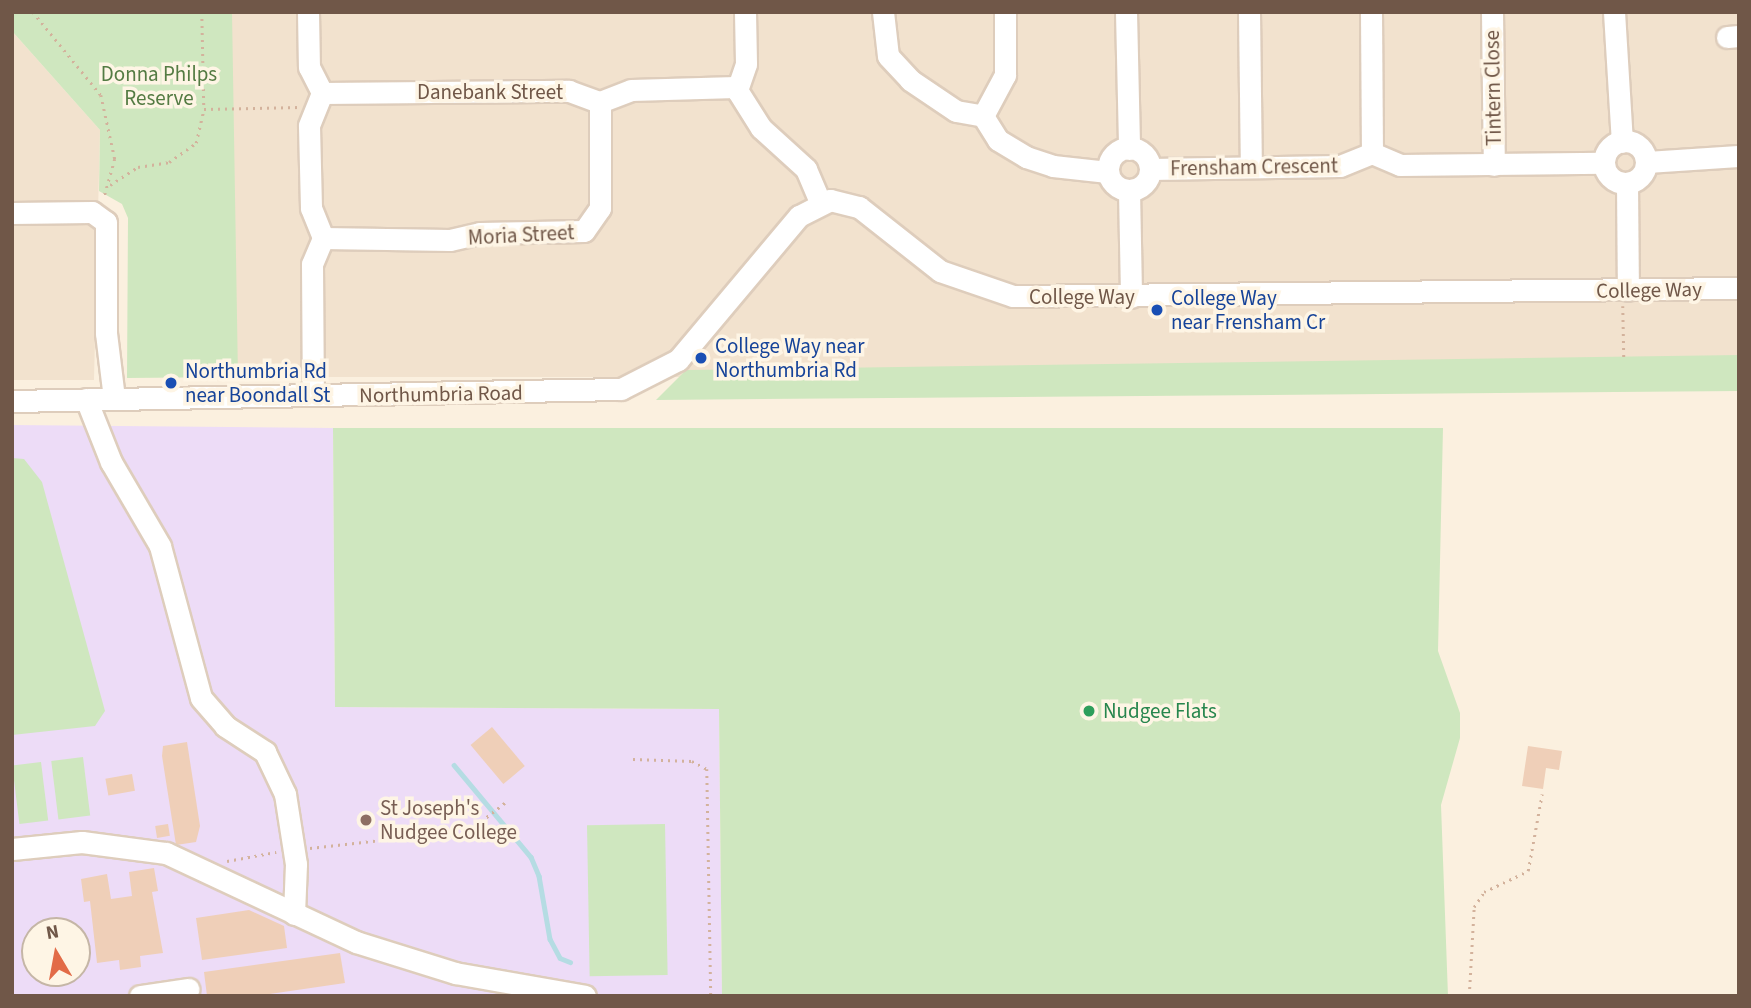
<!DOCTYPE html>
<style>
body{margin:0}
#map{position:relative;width:1751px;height:1008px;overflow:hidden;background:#fbf0df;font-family:"Source Sans 3",sans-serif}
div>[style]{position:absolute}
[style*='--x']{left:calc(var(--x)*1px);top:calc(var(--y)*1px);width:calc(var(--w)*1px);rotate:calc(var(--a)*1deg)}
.residential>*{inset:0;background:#f2e2ce;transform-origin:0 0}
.education>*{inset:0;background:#eddcf7}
.green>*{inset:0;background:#cfe7bf;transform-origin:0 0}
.stream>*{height:4.5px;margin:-2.25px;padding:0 2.25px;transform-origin:2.25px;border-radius:2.25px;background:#b5dce3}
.building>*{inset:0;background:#efcfb8;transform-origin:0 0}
.path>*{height:2.5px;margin-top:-1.25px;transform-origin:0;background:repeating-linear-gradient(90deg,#d3b29c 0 2px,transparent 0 7px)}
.roads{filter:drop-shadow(2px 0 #decdbc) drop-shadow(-2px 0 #decdbc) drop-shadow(0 2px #decdbc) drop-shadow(0 -2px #decdbc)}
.minor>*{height:21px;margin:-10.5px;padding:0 10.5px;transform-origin:10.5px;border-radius:10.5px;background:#fff}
.minor>.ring{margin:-10.5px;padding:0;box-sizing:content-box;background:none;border:21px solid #fff;border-radius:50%}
.dots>*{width:19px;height:19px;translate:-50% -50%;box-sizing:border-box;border:4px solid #fef5e5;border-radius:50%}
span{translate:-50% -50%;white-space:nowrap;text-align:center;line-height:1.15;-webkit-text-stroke:7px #fef5e5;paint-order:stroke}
.park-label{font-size:21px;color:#547b43}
.street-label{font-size:21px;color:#705748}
.transit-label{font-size:21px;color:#164399}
.left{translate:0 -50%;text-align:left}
.leisure-label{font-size:21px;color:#27864d}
.education-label{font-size:21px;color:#785e54}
.frame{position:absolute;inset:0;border:14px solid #705748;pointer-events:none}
.north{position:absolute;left:21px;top:917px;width:70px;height:70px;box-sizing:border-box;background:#fef5e5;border:2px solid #c5b6a6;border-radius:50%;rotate:350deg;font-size:19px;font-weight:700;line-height:28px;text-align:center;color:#705748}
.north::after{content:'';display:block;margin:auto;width:24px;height:32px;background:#e26b47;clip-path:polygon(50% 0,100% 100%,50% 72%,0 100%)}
</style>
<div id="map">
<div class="residential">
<i style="left:232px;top:12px;width:1507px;height:365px"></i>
<i style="clip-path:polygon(12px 31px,100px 130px,94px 380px,12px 380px)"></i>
</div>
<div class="education">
<i style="clip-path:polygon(evenodd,12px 425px,333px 428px,335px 707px,719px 709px,722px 996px,12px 996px,12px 425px,35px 931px,77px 931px,77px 973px,35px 973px,35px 931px)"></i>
</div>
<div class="green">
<i style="clip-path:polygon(12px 12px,232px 12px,238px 377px,127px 378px,128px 218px,122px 204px,99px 191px,100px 130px,12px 31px)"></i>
<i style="clip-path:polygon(1739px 355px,1739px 391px,656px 400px,686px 370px)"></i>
<i style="clip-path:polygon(333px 428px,1443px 428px,1438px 651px,1460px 713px,1460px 738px,1441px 805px,1448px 996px,722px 996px,719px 709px,335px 707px)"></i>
<i style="clip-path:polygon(12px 458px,24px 459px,42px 482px,105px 711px,95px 726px,12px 735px)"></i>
<i style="left:83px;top:757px;width:59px;height:32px;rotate:83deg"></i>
<i style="left:41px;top:762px;width:59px;height:29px;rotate:83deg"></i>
<i style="left:665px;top:824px;width:151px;height:78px;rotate:89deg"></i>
</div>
<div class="stream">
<i style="--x:454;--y:765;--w:120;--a:50.1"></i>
<i style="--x:531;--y:857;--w:21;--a:67"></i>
<i style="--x:539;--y:876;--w:64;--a:80.1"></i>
<i style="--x:550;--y:939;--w:21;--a:62"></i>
<i style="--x:560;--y:958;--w:11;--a:22"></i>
</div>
<div class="building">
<i style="left:492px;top:727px;width:51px;height:28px;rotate:50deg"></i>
<i style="clip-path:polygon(187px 742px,200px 826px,196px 842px,176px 845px,162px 756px,163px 746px)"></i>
<i style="clip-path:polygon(1528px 746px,1562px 751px,1559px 770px,1546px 768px,1543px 789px,1522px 786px)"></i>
<i style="left:132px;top:774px;width:17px;height:27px;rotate:80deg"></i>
<i style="left:168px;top:824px;width:12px;height:13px;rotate:81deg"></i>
<i style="clip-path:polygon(154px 868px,158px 891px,152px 892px,163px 953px,140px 956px,141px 967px,120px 970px,119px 960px,97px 963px,90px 901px,84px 902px,81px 879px,107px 874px,111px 899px,132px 896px,129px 872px)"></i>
<i style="clip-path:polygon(249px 910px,284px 926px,287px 948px,202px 960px,196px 918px)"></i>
<i style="clip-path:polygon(340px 953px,345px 983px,256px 996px,207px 996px,204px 972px)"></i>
</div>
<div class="path">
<i style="--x:33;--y:12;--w:107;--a:50.7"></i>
<i style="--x:101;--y:95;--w:66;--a:77.7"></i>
<i style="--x:115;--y:159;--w:41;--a:105.8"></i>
<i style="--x:202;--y:12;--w:97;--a:88.8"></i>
<i style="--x:110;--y:185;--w:33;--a:-33"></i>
<i style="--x:138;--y:167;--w:31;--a:-9"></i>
<i style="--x:169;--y:162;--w:33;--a:-35"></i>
<i style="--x:196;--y:143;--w:35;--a:-77"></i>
<i style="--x:204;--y:109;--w:96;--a:-1.2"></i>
<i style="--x:1623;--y:306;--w:52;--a:88.9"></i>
<i style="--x:633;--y:759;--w:59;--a:1.9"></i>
<i style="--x:692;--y:761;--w:17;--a:28"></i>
<i style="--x:707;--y:769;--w:227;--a:89"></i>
<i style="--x:310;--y:848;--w:161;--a:-6.4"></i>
<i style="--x:470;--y:830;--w:47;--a:-38.1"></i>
<i style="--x:227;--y:861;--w:50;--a:-10.4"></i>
<i style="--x:1469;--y:996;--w:89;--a:-86.8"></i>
<i style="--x:1474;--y:907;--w:18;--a:-56"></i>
<i style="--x:1484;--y:892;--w:49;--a:-25.5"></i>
<i style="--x:1528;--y:871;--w:78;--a:-79.7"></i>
</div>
<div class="roads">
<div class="minor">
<i style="--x:308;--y:12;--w:55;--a:89"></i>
<i style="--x:309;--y:67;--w:29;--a:63"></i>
<i style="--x:322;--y:93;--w:35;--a:112"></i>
<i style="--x:309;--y:126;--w:82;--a:88.6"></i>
<i style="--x:311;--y:208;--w:32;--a:68"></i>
<i style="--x:323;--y:238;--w:28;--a:113"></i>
<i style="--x:312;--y:264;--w:131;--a:89.6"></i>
<i style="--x:745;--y:12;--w:52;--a:88.9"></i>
<i style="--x:746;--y:64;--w:28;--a:109"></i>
<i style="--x:737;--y:90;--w:45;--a:57.7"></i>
<i style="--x:761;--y:128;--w:61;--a:42.3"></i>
<i style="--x:806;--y:169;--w:36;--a:67"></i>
<i style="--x:883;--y:12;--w:44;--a:83.5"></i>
<i style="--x:888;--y:56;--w:33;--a:47"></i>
<i style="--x:910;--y:80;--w:55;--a:34"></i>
<i style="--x:956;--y:111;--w:27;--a:10"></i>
<i style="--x:983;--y:116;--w:28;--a:58"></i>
<i style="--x:998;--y:140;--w:33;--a:31"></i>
<i style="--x:1026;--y:157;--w:28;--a:18"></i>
<i style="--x:1053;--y:166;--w:55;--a:6.2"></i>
<i style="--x:1126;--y:12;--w:137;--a:88.7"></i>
<i style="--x:1249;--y:12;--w:155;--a:89.3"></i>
<i style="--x:1371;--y:12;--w:141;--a:89.6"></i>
<i style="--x:1492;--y:12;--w:153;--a:89.3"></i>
<i style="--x:1614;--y:12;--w:130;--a:86.5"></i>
<i style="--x:1727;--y:37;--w:12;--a:-5"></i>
<i style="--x:322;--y:93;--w:247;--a:-0.5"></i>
<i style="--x:569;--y:91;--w:33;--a:20"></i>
<i style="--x:600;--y:102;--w:33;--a:-21"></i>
<i style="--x:631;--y:90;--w:105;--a:-1.6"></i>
<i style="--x:983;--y:116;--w:47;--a:-61.8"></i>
<i style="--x:1005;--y:75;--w:63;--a:-90"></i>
<i class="ring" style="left:1604px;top:141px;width:21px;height:21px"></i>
<i class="ring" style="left:1108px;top:148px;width:21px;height:21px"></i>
<i style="--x:1646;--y:162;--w:93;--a:-3.7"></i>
<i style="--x:1150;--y:169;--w:190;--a:-0.9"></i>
<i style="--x:1340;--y:166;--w:35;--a:-22"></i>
<i style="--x:1372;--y:153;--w:30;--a:23"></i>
<i style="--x:1400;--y:165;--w:204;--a:-0.6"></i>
<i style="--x:1627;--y:183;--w:107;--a:89.5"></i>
<i style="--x:1129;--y:190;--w:107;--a:88.9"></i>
<i style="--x:12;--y:213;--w:80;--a:-0.7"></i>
<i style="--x:92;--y:212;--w:17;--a:36"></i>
<i style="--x:106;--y:222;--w:111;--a:90"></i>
<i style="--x:106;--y:333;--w:65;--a:83"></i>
<i style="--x:323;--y:238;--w:127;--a:0.9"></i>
<i style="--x:450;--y:240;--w:31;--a:-13"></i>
<i style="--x:480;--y:233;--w:104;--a:-1.1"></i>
<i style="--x:584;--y:231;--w:28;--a:-55"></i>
<i style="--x:600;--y:208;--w:106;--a:-90"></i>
<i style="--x:86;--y:399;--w:68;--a:68.4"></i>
<i style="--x:111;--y:462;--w:97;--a:59.7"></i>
<i style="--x:160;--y:546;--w:157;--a:74.9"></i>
<i style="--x:201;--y:698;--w:37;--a:49"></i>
<i style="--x:225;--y:726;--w:48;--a:33"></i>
<i style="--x:265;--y:752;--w:47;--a:64.5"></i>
<i style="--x:285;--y:794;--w:71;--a:81.1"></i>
<i style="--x:296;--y:864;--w:50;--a:92.3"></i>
<i style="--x:12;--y:401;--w:609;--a:-1.13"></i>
<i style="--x:621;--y:389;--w:64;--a:-27"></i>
<i style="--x:678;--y:360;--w:188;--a:-50"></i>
<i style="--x:799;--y:216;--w:35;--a:-27"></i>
<i style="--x:830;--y:200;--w:30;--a:14"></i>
<i style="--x:859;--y:207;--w:103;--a:38.3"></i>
<i style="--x:940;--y:271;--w:77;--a:18.9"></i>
<i style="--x:1013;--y:296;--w:726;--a:-0.63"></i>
<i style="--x:12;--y:849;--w:70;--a:-5.7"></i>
<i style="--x:82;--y:842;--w:85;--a:7.5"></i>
<i style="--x:166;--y:853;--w:210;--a:25.1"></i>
<i style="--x:356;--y:942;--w:104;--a:17.4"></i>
<i style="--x:455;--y:973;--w:132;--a:10"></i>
<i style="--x:140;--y:996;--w:49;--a:-8.3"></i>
</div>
</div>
<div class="dots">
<i style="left:1157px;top:310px;background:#1a4fb4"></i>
<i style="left:701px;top:358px;background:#1a4fb4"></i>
<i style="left:171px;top:383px;background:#1a4fb4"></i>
<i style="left:1089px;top:711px;background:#2e9e5b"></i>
<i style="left:366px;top:820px;background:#8d6e63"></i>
</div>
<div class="park-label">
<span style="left:159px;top:86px">Donna Philps<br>Reserve</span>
</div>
<div class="street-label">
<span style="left:1493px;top:88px;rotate:-91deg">Tintern Close</span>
<span style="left:490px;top:92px">Danebank Street</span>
<span style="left:1254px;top:167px;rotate:-1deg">Frensham Crescent</span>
<span style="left:521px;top:235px;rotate:-3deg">Moria Street</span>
<span style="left:1649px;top:290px;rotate:-1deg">College Way</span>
<span style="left:1082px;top:297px">College Way</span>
<span style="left:441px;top:394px;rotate:-1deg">Northumbria Road</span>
</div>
<div class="transit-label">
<span class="left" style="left:1171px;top:310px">College Way<br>near Frensham Cr</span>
<span class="left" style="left:715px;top:358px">College Way near<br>Northumbria Rd</span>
<span class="left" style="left:185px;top:383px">Northumbria Rd<br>near Boondall St</span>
</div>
<div class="leisure-label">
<span class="left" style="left:1103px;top:711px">Nudgee Flats</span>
</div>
<div class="education-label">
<span class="left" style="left:380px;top:820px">St Joseph's<br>Nudgee College</span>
</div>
<div class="frame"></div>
<div class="north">N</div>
</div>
